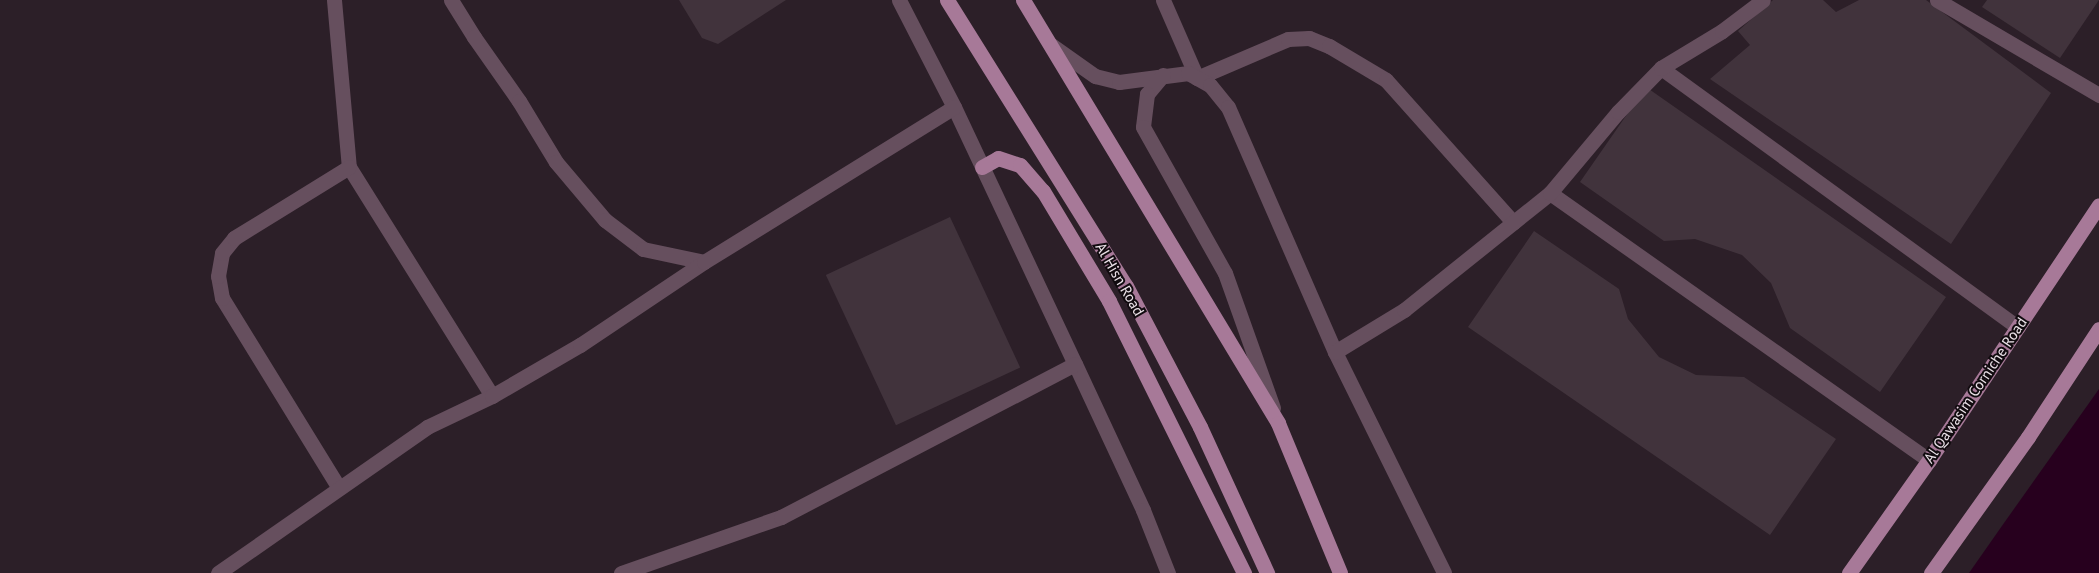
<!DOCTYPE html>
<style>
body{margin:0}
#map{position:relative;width:2099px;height:573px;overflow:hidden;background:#2c1f28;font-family:"PT Sans",sans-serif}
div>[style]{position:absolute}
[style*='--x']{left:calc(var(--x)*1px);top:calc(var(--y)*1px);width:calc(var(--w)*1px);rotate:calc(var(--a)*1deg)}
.water>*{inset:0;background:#27001e}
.building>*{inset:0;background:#41333c;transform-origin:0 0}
.minor>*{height:15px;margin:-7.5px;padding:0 7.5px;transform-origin:7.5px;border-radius:7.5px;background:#664f5e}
.major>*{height:15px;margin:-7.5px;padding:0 7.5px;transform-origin:7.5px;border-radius:7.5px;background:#a77998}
span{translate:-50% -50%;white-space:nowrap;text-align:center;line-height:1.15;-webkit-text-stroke:4px #110b0f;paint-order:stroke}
.street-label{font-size:15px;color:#eae1e7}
</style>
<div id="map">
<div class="water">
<i style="clip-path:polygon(2099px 389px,2099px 573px,1969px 573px,2004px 523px)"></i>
</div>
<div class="building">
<i style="clip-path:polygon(679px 0,786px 0,718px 44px,702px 38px)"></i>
<i style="clip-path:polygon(1773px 0,1823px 0,1836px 12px,1859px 0,1926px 0,2051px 93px,1951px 244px,1710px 79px,1750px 45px,1738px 31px)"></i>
<i style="clip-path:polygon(1987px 0,2099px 0,2060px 58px,1982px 7px)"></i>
<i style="clip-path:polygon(1646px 87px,1946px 297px,1880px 392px,1790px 328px,1771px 283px,1742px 255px,1695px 239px,1664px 241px,1580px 182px)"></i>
<i style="left:950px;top:217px;width:166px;height:137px;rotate:65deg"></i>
<i style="clip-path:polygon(1534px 231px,1619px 289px,1628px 319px,1659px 357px,1696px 375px,1744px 377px,1836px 439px,1770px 535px,1468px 327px)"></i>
</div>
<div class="minor">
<i style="--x:334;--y:0;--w:168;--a:84.9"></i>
<i style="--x:349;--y:167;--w:270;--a:58"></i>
<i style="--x:451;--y:0;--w:44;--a:58.1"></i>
<i style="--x:474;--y:37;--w:78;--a:54.9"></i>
<i style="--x:519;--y:101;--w:71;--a:58.8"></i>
<i style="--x:556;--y:162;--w:76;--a:49.8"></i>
<i style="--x:605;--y:220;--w:48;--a:37.3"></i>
<i style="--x:643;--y:249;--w:62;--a:12"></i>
<i style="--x:899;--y:0;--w:120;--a:62.8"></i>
<i style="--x:954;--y:107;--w:284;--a:64.8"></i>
<i style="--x:1075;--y:364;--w:161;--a:65"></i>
<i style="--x:1143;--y:510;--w:68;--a:68.4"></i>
<i style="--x:1163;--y:0;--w:85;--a:66.4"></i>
<i style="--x:1197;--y:78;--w:99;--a:-23.2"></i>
<i style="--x:1288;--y:39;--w:21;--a:-3"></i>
<i style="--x:1309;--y:38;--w:22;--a:22"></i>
<i style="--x:1329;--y:46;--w:66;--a:30.8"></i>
<i style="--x:1386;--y:80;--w:191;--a:48.2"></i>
<i style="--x:1937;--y:0;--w:188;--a:30.4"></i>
<i style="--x:1051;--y:45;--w:54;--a:35.2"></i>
<i style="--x:1095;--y:76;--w:25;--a:14"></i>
<i style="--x:1119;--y:82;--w:70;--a:-7.4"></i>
<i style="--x:1188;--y:73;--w:25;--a:29"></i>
<i style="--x:1210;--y:85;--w:28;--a:51"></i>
<i style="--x:1228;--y:107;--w:267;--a:66.4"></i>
<i style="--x:1335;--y:352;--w:246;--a:63.7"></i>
<i style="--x:1661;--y:68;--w:441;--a:36"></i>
<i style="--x:1163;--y:75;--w:25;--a:130"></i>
<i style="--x:1147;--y:94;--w:33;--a:97"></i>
<i style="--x:1143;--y:127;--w:167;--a:60.7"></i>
<i style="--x:1225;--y:273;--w:143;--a:70.4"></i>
<i style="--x:1550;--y:193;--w:464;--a:35.2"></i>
<i style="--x:1335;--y:352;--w:81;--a:-31.3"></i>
<i style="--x:1404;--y:310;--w:187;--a:-38.7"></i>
<i style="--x:1550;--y:193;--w:106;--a:-50"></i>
<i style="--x:1618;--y:112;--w:62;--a:-45.7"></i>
<i style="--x:1661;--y:68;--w:71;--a:-31.2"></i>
<i style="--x:1722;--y:31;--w:51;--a:-37.1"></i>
<i style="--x:339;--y:488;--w:223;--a:-121.6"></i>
<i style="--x:222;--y:298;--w:22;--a:-100"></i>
<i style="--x:218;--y:276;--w:23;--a:-80"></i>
<i style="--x:222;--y:253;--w:19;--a:-51"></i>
<i style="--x:234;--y:238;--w:135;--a:-31.7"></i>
<i style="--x:218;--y:573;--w:255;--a:-34.9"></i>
<i style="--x:427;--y:427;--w:72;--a:-25.5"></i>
<i style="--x:492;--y:396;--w:102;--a:-30.1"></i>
<i style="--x:580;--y:345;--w:149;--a:-33.8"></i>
<i style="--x:704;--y:262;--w:294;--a:-31.8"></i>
<i style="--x:621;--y:573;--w:170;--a:-19.3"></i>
<i style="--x:781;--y:517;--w:331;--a:-27.5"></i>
</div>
<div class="major">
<i style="--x:947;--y:0;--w:337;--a:58"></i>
<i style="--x:1126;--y:286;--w:159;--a:62.3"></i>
<i style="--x:1200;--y:427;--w:161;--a:65.3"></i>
<i style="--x:1023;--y:0;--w:494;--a:58.9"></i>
<i style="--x:1278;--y:423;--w:162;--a:67.5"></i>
<i style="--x:982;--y:167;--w:18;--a:-29"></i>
<i style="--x:998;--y:158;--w:23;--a:18"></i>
<i style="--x:1020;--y:165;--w:35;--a:49"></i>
<i style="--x:1043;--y:191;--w:128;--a:59"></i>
<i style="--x:1109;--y:301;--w:304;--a:63.6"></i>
<i style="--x:1849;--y:573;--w:138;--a:-54.7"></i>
<i style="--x:1929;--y:460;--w:306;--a:-56.3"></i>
<i style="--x:1931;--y:573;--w:167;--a:-54.5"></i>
<i style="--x:2028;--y:437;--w:129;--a:-56.7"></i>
</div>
<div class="street-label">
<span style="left:1120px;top:279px;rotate:60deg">Al Hisn Road</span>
<span style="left:1975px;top:390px;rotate:-56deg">Al Qawasim Corniche Road</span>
</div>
</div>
